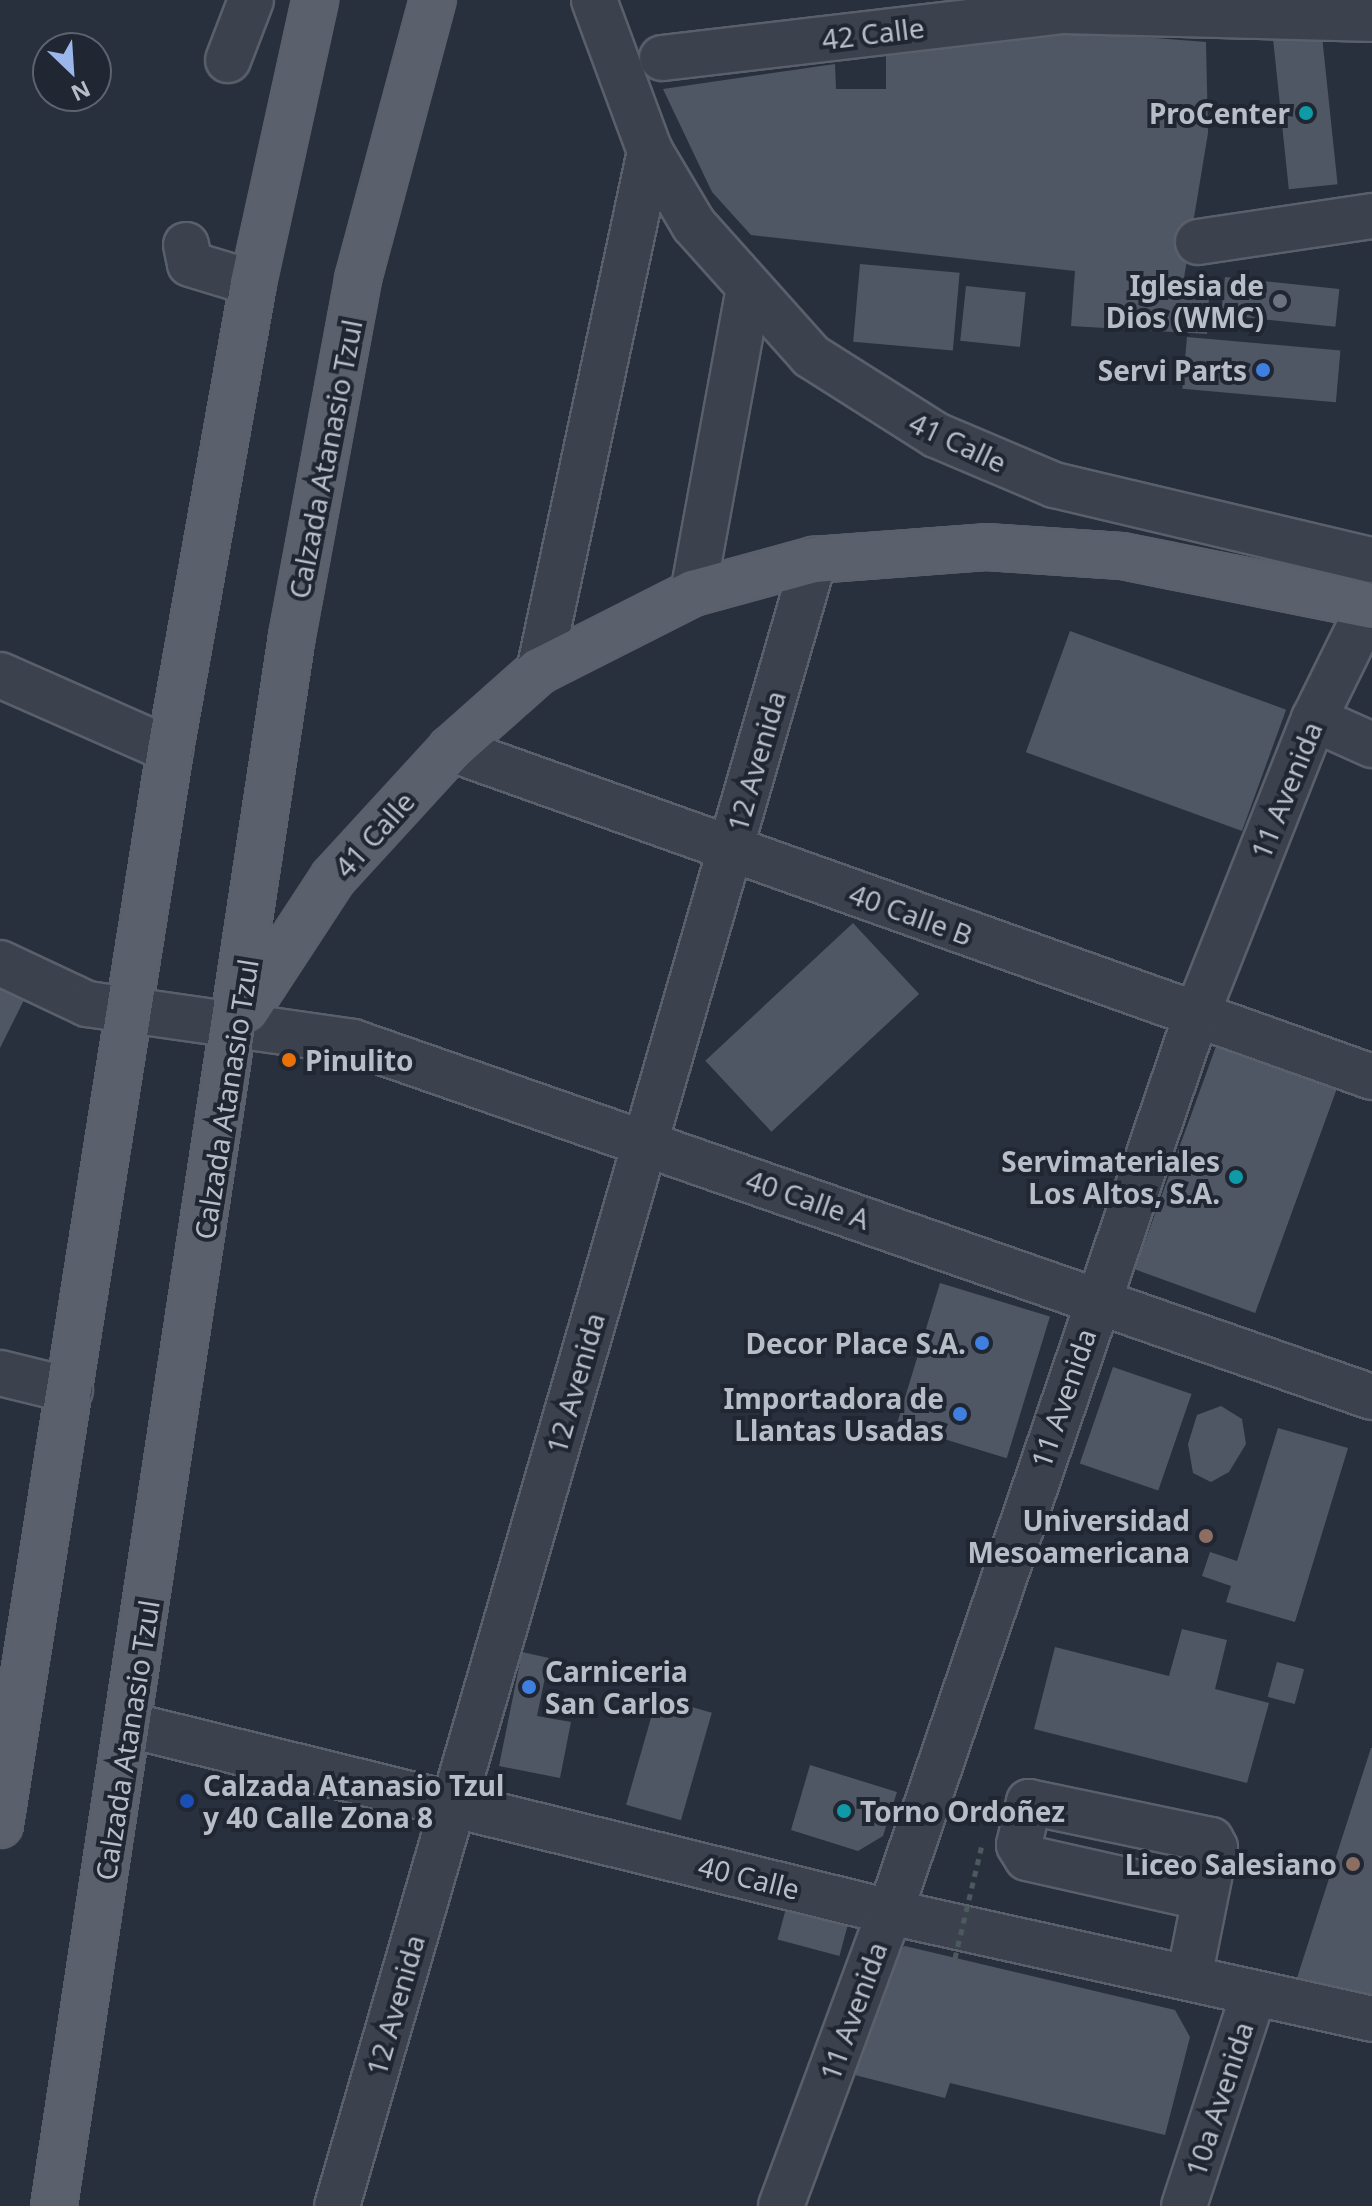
<!DOCTYPE html>
<meta charset="utf-8">
<style>
body{margin:0}
#map{position:relative;width:1372px;height:2206px;overflow:hidden;background:#28303d;font-family:"Noto Sans",sans-serif}
div>[style]{position:absolute}
[style*='--x']{left:calc(var(--x)*1px);top:calc(var(--y)*1px);width:calc(var(--w)*1px);rotate:calc(var(--a)*1deg)}
.building>*{inset:0;background:#4f5765;transform-origin:0 0}
.roads{filter:drop-shadow(2px 0 #5a606b) drop-shadow(-2px 0 #5a606b) drop-shadow(0 2px #5a606b) drop-shadow(0 -2px #5a606b)}
.minor>*{height:44px;margin:-22px;padding:0 22px;transform-origin:22px;border-radius:22px;background:#3c424d}
.major>*{height:44px;margin:-22px;padding:0 22px;transform-origin:22px;border-radius:22px;background:#5a616d}
.path-bridge>*{height:5px;margin-top:-2.5px;transform-origin:0;background:repeating-linear-gradient(90deg,#4a5a5d 0 6px,transparent 0 12px)}
.dots>*{width:22px;height:22px;translate:-50% -50%;box-sizing:border-box;border:4px solid #212732;border-radius:50%}
span{translate:-50% -50%;white-space:nowrap;text-align:center;line-height:1.15;-webkit-text-stroke:8px #212732;paint-order:stroke}
.street-label{font-size:28px;color:#b8bec8}
.poi-label{font-size:28px;color:#b8bec8;font-weight:700}
.right{translate:-100% -50%;text-align:right}
.left{translate:0 -50%;text-align:left}
.north{position:absolute;left:32px;top:32px;width:80px;height:80px;box-sizing:border-box;background:#212732;border:2px solid #5d636e;border-radius:50%;rotate:155deg;font-size:22px;font-weight:700;line-height:32px;text-align:center;color:#b8bec8}
.north::after{content:'';display:block;margin:auto;width:28px;height:36px;background:#9ab6eb;clip-path:polygon(50% 0,100% 100%,50% 72%,0 100%)}
</style>
<div id="map">
<div class="building">
<i style="clip-path:polygon(1080px 32px,1206px 42px,1208px 133px,1184px 278px,1210px 280px,1207px 334px,1071px 326px,1075px 271px,751px 235px,712px 192px,663px 89px,835px 64px,836px 89px,886px 89px,886px 55px)"></i>
<i style="left:1322px;top:36px;width:149px;height:49px;rotate:84deg"></i>
<i style="left:860px;top:264px;width:100px;height:78px;rotate:5deg"></i>
<i style="left:1225px;top:277px;width:115px;height:38px;rotate:6deg"></i>
<i style="left:966px;top:286px;width:60px;height:55px;rotate:6deg"></i>
<i style="left:1187px;top:337px;width:154px;height:52px;rotate:5deg"></i>
<i style="left:1070px;top:631px;width:230px;height:129px;rotate:20deg"></i>
<i style="left:853px;top:923px;width:97px;height:202px;rotate:47deg"></i>
<i style="clip-path:polygon(0 983px,26px 996px,0 1048px)"></i>
<i style="left:1218px;top:1041px;width:128px;height:243px;rotate:20deg"></i>
<i style="left:940px;top:1283px;width:115px;height:148px;rotate:17deg"></i>
<i style="left:1113px;top:1367px;width:83px;height:102px;rotate:19deg"></i>
<i style="clip-path:polygon(1221px 1406px,1242px 1419px,1246px 1444px,1229px 1472px,1211px 1482px,1193px 1473px,1188px 1444px,1197px 1415px)"></i>
<i style="clip-path:polygon(1278px 1428px,1348px 1448px,1295px 1622px,1226px 1602px,1231px 1586px,1202px 1576px,1210px 1552px,1237px 1561px)"></i>
<i style="clip-path:polygon(1182px 1629px,1227px 1640px,1215px 1689px,1269px 1703px,1247px 1783px,1034px 1729px,1055px 1647px,1169px 1676px)"></i>
<i style="clip-path:polygon(522px 1652px,549px 1658px,537px 1716px,571px 1722px,560px 1778px,499px 1766px)"></i>
<i style="left:1277px;top:1662px;width:28px;height:36px;rotate:15deg"></i>
<i style="left:657px;top:1697px;width:57px;height:112px;rotate:16deg"></i>
<i style="clip-path:polygon(1371px 1748px,1372px 1748px,1372px 1999px,1296px 1981px)"></i>
<i style="clip-path:polygon(810px 1765px,897px 1792px,883px 1836px,858px 1851px,791px 1830px)"></i>
<i style="left:789px;top:1897px;width:64px;height:44px;rotate:15deg"></i>
<i style="clip-path:polygon(905px 1946px,1175px 2010px,1190px 2037px,1165px 2135px,950px 2083px,945px 2098px,847px 2073px,883px 1957px)"></i>
</div>
<div class="roads">
<div class="minor">
<i style="--x:594;--y:0;--w:161;--a:69.7"></i>
<i style="--x:650;--y:151;--w:86;--a:59.3"></i>
<i style="--x:694;--y:225;--w:176;--a:48.2"></i>
<i style="--x:811;--y:356;--w:148;--a:32.3"></i>
<i style="--x:936;--y:435;--w:128;--a:23"></i>
<i style="--x:1054;--y:485;--w:327;--a:13.3"></i>
<i style="--x:662;--y:58;--w:406;--a:-6.7"></i>
<i style="--x:1065;--y:11;--w:307;--a:1.5"></i>
<i style="--x:228;--y:60;--w:64;--a:-69"></i>
<i style="--x:1198;--y:242;--w:176;--a:-8.5"></i>
<i style="--x:186;--y:245;--w:19;--a:78"></i>
<i style="--x:190;--y:264;--w:66;--a:16.8"></i>
<i style="--x:693;--y:593;--w:306;--a:-79.6"></i>
<i style="--x:539;--y:671;--w:532;--a:-77.95"></i>
<i style="--x:0;--y:675;--w:186;--a:23.8"></i>
<i style="--x:1314;--y:719;--w:64;--a:24.1"></i>
<i style="--x:451;--y:749;--w:978;--a:19.6"></i>
<i style="--x:0;--y:963;--w:96;--a:25.2"></i>
<i style="--x:87;--y:1004;--w:269;--a:8.1"></i>
<i style="--x:353;--y:1042;--w:1079;--a:19.21"></i>
<i style="--x:0;--y:1373;--w:72;--a:13.7"></i>
<i style="--x:129;--y:1725;--w:784;--a:13.81"></i>
<i style="--x:890;--y:1912;--w:494;--a:12.5"></i>
<i style="--x:1189;--y:1978;--w:133;--a:-78.7"></i>
<i style="--x:1215;--y:1848;--w:9;--a:-117"></i>
<i style="--x:1211;--y:1840;--w:186;--a:-168.2"></i>
<i style="--x:1029;--y:1802;--w:44;--a:103.1"></i>
<i style="--x:1019;--y:1845;--w:15;--a:58"></i>
<i style="--x:1027;--y:1858;--w:181;--a:12.7"></i>
<i style="--x:337;--y:2206;--w:1714;--a:-73.84"></i>
<i style="--x:781;--y:2206;--w:314;--a:-69.7"></i>
<i style="--x:890;--y:1912;--w:944;--a:-71.14"></i>
<i style="--x:1195;--y:1019;--w:323;--a:-68.4"></i>
<i style="--x:1314;--y:719;--w:127;--a:-63.8"></i>
<i style="--x:1184;--y:2206;--w:224;--a:-71.8"></i>
</div>
<div class="major">
<i style="--x:246;--y:1011;--w:159;--a:-56.8"></i>
<i style="--x:333;--y:878;--w:175;--a:-47.5"></i>
<i style="--x:451;--y:749;--w:118;--a:-41.6"></i>
<i style="--x:539;--y:671;--w:173;--a:-26.9"></i>
<i style="--x:693;--y:593;--w:125;--a:-15.3"></i>
<i style="--x:814;--y:560;--w:172;--a:-4.3"></i>
<i style="--x:986;--y:547;--w:136;--a:3.8"></i>
<i style="--x:1122;--y:556;--w:255;--a:11.3"></i>
<i style="--x:0;--y:1825;--w:1088;--a:-81.01"></i>
<i style="--x:170;--y:750;--w:474;--a:-79.9"></i>
<i style="--x:253;--y:283;--w:290;--a:-77.6"></i>
<i style="--x:54;--y:2206;--w:1588;--a:-81.38"></i>
<i style="--x:292;--y:636;--w:363;--a:-79.5"></i>
<i style="--x:358;--y:279;--w:289;--a:-75"></i>
</div>
</div>
<div class="path-bridge">
<i style="--x:955;--y:1958;--w:116;--a:-76.6"></i>
</div>
<div class="dots">
<i style="left:1306px;top:113px;background:#0f9aa8"></i>
<i style="left:1280px;top:301px;background:#6b7280"></i>
<i style="left:1263px;top:370px;background:#3f7fe0"></i>
<i style="left:289px;top:1060px;background:#e8710a"></i>
<i style="left:1236px;top:1177px;background:#0f9aa8"></i>
<i style="left:982px;top:1343px;background:#3f7fe0"></i>
<i style="left:960px;top:1414px;background:#3f7fe0"></i>
<i style="left:1206px;top:1536px;background:#8d6e63"></i>
<i style="left:529px;top:1687px;background:#3f7fe0"></i>
<i style="left:187px;top:1801px;background:#1a4fb4"></i>
<i style="left:844px;top:1811px;background:#0f9aa8"></i>
<i style="left:1353px;top:1864px;background:#8d6e63"></i>
</div>
<div class="street-label">
<span style="left:873px;top:33px;rotate:-7deg">42 Calle</span>
<span style="left:958px;top:442px;rotate:25deg">41 Calle</span>
<span style="left:325px;top:459px;rotate:-79deg">Calzada Atanasio Tzul</span>
<span style="left:756px;top:761px;rotate:-74deg">12 Avenida</span>
<span style="left:1286px;top:790px;rotate:-68deg">11 Avenida</span>
<span style="left:374px;top:834px;rotate:-48deg">41 Calle</span>
<span style="left:911px;top:914px;rotate:20deg">40 Calle B</span>
<span style="left:226px;top:1099px;rotate:-81deg">Calzada Atanasio Tzul</span>
<span style="left:808px;top:1199px;rotate:19deg">40 Calle A</span>
<span style="left:575px;top:1383px;rotate:-74deg">12 Avenida</span>
<span style="left:1063px;top:1398px;rotate:-71deg">11 Avenida</span>
<span style="left:127px;top:1740px;rotate:-81deg">Calzada Atanasio Tzul</span>
<span style="left:749px;top:1877px;rotate:14deg">40 Calle</span>
<span style="left:395px;top:2005px;rotate:-74deg">12 Avenida</span>
<span style="left:853px;top:2011px;rotate:-70deg">11 Avenida</span>
<span style="left:1219px;top:2099px;rotate:-72deg">10a Avenida</span>
</div>
<div class="poi-label">
<span class="right" style="left:1290px;top:113px">ProCenter</span>
<span class="right" style="left:1264px;top:301px">Iglesia de<br>Dios (WMC)</span>
<span class="right" style="left:1247px;top:370px">Servi Parts</span>
<span class="left" style="left:305px;top:1060px">Pinulito</span>
<span class="right" style="left:1220px;top:1177px">Servimateriales<br>Los Altos, S.A.</span>
<span class="right" style="left:966px;top:1343px">Decor Place S.A.</span>
<span class="right" style="left:944px;top:1414px">Importadora de<br>Llantas Usadas</span>
<span class="right" style="left:1190px;top:1536px">Universidad<br>Mesoamericana</span>
<span class="left" style="left:545px;top:1687px">Carniceria<br>San Carlos</span>
<span class="left" style="left:203px;top:1801px">Calzada Atanasio Tzul<br>y 40 Calle Zona 8</span>
<span class="left" style="left:860px;top:1811px">Torno Ordoñez</span>
<span class="right" style="left:1337px;top:1864px">Liceo Salesiano</span>
</div>
<div class="north">N</div>
</div>
